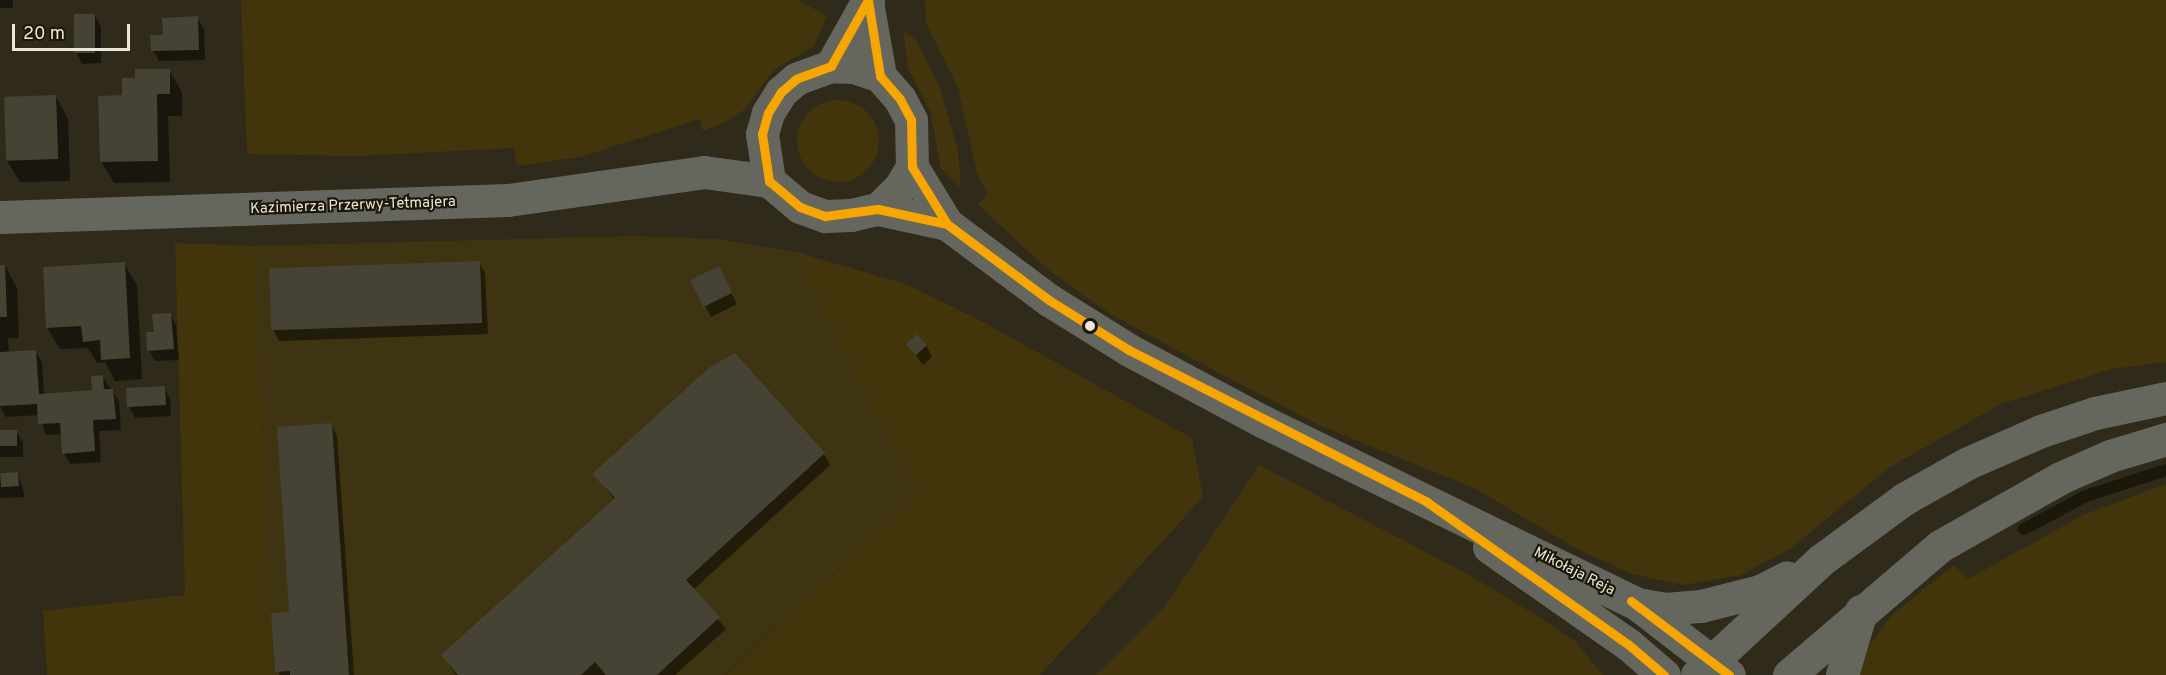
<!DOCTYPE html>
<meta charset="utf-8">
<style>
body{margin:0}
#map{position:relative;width:2166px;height:675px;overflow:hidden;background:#2f2a19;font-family:Overpass,sans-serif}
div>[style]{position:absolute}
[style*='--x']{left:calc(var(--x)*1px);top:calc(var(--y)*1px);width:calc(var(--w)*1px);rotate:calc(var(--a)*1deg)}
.built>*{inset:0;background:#3f3412}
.green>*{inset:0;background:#42350b}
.round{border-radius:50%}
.shadow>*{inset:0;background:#0007;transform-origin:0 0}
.stream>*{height:12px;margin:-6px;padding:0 6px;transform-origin:6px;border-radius:6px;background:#1b1709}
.building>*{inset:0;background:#464234;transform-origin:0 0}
.secondary>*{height:33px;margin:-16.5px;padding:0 16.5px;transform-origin:16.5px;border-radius:16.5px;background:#65665e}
.bus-1>*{height:9px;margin:-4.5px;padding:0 4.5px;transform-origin:4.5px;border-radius:4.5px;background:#f7a600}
.dots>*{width:16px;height:16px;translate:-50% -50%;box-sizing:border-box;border:3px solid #1b170a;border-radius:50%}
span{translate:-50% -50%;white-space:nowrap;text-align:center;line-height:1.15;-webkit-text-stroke:4.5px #1b170a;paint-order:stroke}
.street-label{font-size:15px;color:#ebe6d5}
.scale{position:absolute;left:12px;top:24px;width:118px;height:27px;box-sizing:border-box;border:3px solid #ebe6d5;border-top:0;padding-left:8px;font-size:18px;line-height:21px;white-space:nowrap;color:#ebe6d5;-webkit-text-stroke:4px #1b170a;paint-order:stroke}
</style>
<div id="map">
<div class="built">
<i style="clip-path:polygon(635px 236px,716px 239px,796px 252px,919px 495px,725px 675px,274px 675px,254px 246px)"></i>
</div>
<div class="green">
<i style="clip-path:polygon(241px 0,798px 0,827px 16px,814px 46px,774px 70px,744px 110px,724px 123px,703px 131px,700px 119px,580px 157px,517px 166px,514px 148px,359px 156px,247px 154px)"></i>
<i style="clip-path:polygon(925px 0,2166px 0,2166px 362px,2112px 369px,2001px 404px,1890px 467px,1790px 549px,1741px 575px,1684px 585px,1632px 574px,1579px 550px,1472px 487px,1321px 426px,1221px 374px,1110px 314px,1051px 272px,978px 205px,987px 194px,977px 173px,958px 88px,926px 23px)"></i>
<i style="clip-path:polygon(903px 30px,917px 41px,940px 88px,958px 150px,961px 188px,941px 169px,930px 111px,908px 68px)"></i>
<i class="round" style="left:797px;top:100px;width:82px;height:82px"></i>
<i style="clip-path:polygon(175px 243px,254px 246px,274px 675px,47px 675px,43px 611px,185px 595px)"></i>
<i style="clip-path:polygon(796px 252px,906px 284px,983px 322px,1192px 438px,1203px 497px,1040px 675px,726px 675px,919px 495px)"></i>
<i style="clip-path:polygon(1259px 465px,1466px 573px,1541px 618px,1575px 641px,1603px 675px,1096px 675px,1164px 607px)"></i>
<i style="clip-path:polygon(2166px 484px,2166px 675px,1860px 675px,1863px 654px,1892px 615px,1954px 565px,1968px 579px,2083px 515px)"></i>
</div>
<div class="shadow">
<i style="left:0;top:0;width:13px;height:8px"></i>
<i style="clip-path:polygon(95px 16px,101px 27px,101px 63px,82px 64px,76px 52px)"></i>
<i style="clip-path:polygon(197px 18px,204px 29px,205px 60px,159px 61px,153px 50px,164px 36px)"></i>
<i style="clip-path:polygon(169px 70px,182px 92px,182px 116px,168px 116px,170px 182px,114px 183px,101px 161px,124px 97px)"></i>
<i style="clip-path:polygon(56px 97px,68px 119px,70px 181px,20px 182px,7px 161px)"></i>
<i style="clip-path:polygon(479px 262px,485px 273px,488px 334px,279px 341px,273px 330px)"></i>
<i style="clip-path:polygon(124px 264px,137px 285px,142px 379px,115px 381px,105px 362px,97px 363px,88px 348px,60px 349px,47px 328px)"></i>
<i style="clip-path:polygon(5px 266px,17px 288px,19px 338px,8px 338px,9px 353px,35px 351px,42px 362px,44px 395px,93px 392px,103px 377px,119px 401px,121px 430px,99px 431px,101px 462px,70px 464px,64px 453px,62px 434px,46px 435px,39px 415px,6px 417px,0 406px,0 267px)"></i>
<i style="clip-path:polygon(724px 279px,737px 304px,711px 317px,705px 306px)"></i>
<i style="clip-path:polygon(170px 314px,176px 325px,179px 360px,155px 361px,149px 350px)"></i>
<i style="clip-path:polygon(908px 344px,926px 345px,932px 357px,923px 365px)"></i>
<i style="clip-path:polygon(164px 387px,170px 399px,171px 416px,135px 418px,129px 406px)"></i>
<i style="clip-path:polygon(331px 424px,337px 436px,354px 675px,279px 675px)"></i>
<i style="clip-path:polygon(0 431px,16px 431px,23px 442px,23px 457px,0 457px)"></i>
<i style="clip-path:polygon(824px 454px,830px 465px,693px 590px,726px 629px,675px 675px,456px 675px,443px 656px,615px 500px,594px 474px)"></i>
<i style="clip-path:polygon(18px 473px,25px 497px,0 498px,0 474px)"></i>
</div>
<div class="stream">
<i style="--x:2024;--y:529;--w:70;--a:-28"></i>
<i style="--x:2086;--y:496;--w:84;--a:-18"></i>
</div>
<div class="building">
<i style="left:74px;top:14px;width:21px;height:39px"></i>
<i style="clip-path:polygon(198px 16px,199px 50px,151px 51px,150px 35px,163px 35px,162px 18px)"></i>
<i style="clip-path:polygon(135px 69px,170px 69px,170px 94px,157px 94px,158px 161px,100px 162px,98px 96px,122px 95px,122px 78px,135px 78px)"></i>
<i style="left:56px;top:95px;width:64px;height:52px;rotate:88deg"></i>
<i style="left:480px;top:261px;width:62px;height:211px;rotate:88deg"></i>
<i style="clip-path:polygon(125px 262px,130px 358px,101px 360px,100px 340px,83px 342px,81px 326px,46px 328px,43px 267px)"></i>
<i style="clip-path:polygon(0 265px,5px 265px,7px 317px,0 317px)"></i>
<i style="left:719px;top:266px;width:30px;height:32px;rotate:64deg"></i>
<i style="clip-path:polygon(171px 313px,174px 349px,147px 351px,146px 332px,154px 332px,152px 314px)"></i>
<i style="left:917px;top:334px;width:15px;height:15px;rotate:48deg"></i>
<i style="clip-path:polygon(36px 350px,39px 394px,92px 390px,91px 376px,103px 375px,104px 389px,113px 389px,116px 419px,93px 420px,95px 451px,62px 454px,60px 423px,38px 424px,37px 404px,0 406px,0 352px)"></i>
<i style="clip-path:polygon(735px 353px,825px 453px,686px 580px,720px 617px,657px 675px,606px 675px,595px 662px,581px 675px,458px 675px,441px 655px,615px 498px,592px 474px,710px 367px)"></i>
<i style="left:165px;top:386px;width:19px;height:39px;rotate:87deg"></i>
<i style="clip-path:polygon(332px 423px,349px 675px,290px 675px,290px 671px,275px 672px,271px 613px,289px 612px,277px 427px)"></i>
<i style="left:0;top:430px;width:17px;height:16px"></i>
<i style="left:18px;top:472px;width:14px;height:18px;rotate:86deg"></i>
</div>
<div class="secondary">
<i style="--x:867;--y:2;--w:75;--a:80"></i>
<i style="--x:831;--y:66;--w:76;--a:-60.7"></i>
<i style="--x:912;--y:167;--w:67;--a:58.4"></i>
<i style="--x:947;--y:224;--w:127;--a:36.7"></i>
<i style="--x:1049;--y:300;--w:94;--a:32"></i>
<i style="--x:1129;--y:350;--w:153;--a:28.1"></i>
<i style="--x:1264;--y:422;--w:415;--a:26"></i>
<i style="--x:1637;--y:604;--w:116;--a:37.7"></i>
<i style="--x:878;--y:209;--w:31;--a:-45"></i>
<i style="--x:900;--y:187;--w:23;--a:-59"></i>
<i style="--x:912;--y:167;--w:47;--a:-91.2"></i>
<i style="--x:911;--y:120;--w:24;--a:-118"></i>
<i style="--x:900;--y:99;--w:30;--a:-131"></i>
<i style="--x:880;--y:76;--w:28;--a:-161"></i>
<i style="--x:854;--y:67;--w:23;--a:-178"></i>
<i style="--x:831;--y:66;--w:37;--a:160"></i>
<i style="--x:796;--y:79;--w:20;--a:139"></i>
<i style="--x:781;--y:92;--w:25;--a:122"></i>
<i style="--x:768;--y:113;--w:22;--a:106"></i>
<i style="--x:762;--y:134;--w:48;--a:81.5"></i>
<i style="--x:769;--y:181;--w:40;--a:40"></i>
<i style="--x:800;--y:207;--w:27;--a:20"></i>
<i style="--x:825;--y:216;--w:26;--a:-2"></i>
<i style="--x:851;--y:215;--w:28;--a:-13"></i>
<i style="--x:878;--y:209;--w:71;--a:12.3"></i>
<i style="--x:0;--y:217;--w:508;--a:-1.92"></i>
<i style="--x:508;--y:200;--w:198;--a:-8.1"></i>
<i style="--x:704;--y:172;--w:66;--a:7.9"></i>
<i style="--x:1489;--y:547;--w:171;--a:35"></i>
<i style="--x:1629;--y:645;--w:46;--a:40.6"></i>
<i style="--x:1637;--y:604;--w:28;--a:10"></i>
<i style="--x:1665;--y:609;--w:36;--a:-5"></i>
<i style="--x:1701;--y:606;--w:61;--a:-14.3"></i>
<i style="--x:1760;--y:591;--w:30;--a:-27"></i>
<i style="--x:1697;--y:675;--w:169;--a:-42.8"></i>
<i style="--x:1821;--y:560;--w:103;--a:-36.3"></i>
<i style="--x:1904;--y:499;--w:73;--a:-29.4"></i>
<i style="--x:1968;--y:463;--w:80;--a:-23.7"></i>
<i style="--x:2041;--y:431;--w:57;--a:-18.4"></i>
<i style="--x:2095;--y:413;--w:73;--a:-11.9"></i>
<i style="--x:1789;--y:675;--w:199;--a:-40.5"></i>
<i style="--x:1940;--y:546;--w:138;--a:-29.5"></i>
<i style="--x:2060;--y:478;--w:55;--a:-23.7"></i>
<i style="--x:2110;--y:456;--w:59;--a:-16.9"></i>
<i style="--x:1842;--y:675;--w:67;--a:-73.5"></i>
</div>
<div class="bus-1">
<i style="--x:868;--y:0;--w:76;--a:119.3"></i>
<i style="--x:831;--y:66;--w:37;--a:160"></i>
<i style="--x:796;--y:79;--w:20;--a:139"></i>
<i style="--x:781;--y:92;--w:25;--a:122"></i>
<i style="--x:768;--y:113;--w:22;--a:106"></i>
<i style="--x:762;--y:134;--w:48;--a:81.5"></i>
<i style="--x:769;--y:181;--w:40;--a:40"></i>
<i style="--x:800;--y:207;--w:27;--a:20"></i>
<i style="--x:825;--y:216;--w:53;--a:-7.5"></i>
<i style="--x:878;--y:209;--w:71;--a:12.3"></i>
<i style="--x:947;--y:224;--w:127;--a:36.7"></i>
<i style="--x:1049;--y:300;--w:94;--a:32"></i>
<i style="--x:1129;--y:350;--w:335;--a:27"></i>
<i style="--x:1427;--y:502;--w:247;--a:35.3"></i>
<i style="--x:1629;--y:645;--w:46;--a:40.6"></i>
<i style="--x:868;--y:0;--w:77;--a:81"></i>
<i style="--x:880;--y:76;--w:30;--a:49"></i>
<i style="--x:900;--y:99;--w:24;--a:62"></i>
<i style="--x:911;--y:120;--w:47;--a:88.8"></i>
<i style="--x:912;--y:167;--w:67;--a:58.4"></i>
<i style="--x:947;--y:224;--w:34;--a:37"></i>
<i style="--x:1631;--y:601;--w:123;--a:37.1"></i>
</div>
<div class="dots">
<i style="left:1090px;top:326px;background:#ebe6d5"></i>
</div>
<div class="street-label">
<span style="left:353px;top:206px;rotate:-2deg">Kazimierza Przerwy-Tetmajera</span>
<span style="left:1574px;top:572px;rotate:27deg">Mikołaja Reja</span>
</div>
<div class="scale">20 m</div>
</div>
